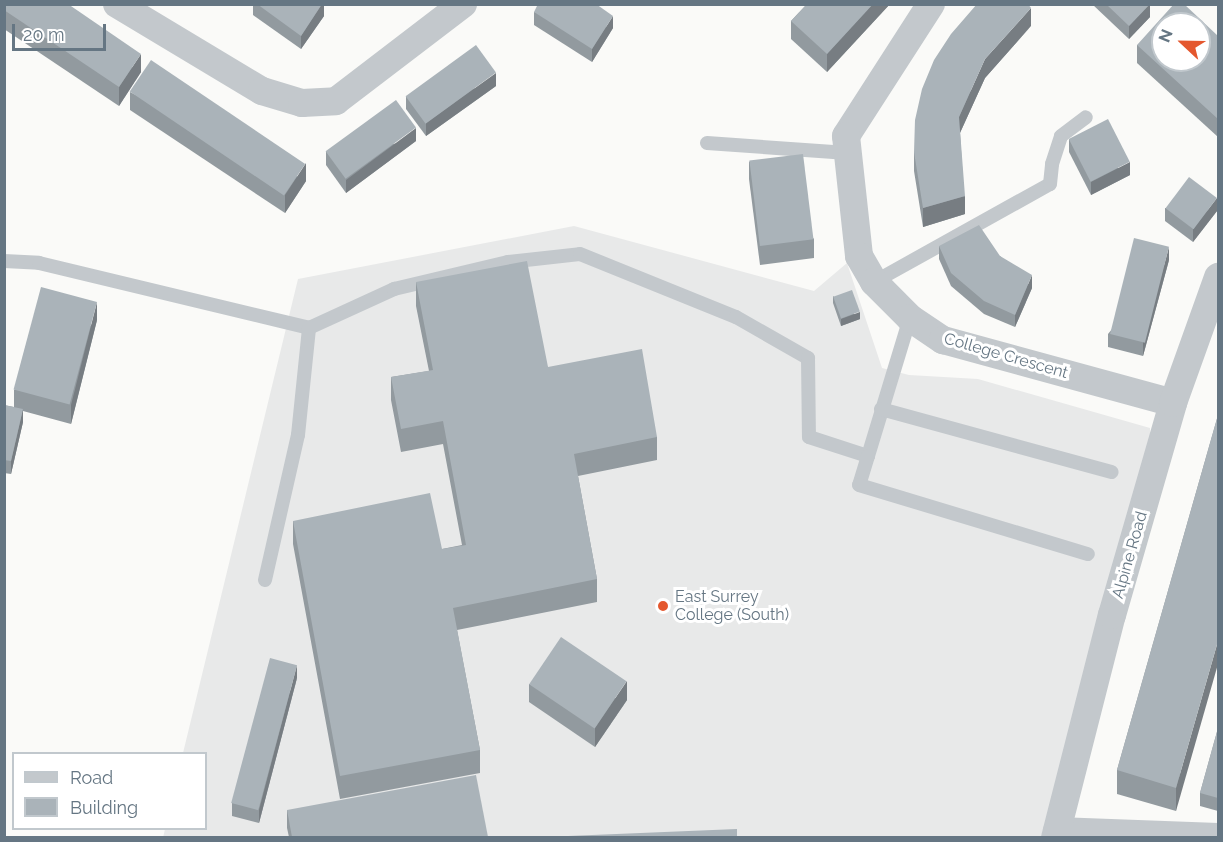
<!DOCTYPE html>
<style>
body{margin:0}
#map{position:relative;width:1223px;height:842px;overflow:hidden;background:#fafaf8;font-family:Raleway,sans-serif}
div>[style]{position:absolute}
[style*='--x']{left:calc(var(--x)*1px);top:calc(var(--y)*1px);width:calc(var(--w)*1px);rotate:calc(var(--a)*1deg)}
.built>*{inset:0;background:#e8e9e9}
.lane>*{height:14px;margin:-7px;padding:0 7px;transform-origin:7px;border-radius:7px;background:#c3c8cc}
.street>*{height:28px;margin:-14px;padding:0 14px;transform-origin:14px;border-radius:14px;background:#c3c8cc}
.wall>*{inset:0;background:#929a9f}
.shaded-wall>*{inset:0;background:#777d82}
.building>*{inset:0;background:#aab3b9;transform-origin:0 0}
.dots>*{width:16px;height:16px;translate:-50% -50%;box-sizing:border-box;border:3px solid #fff;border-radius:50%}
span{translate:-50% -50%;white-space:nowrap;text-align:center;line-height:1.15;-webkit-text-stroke:6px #fff;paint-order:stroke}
.street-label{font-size:16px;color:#657683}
.poi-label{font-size:16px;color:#657683}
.left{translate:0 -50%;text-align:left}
.frame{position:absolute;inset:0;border:6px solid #657683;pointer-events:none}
.legend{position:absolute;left:12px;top:752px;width:195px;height:78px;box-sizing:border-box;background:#fff;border:2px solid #c1c8cd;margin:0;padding:8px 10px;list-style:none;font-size:18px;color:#657683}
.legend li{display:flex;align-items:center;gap:12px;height:30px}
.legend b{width:30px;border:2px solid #c1c8cd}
.north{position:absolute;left:1151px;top:12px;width:60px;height:60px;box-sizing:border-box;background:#fff;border:2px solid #c1c8cd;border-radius:50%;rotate:292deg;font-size:16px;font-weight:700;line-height:24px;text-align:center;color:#657683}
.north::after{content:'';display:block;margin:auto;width:21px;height:27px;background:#e4572e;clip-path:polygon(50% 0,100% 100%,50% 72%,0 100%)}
.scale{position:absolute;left:12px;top:24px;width:94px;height:27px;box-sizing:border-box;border:3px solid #657683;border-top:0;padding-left:8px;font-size:18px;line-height:21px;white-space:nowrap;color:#657683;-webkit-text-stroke:4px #fff;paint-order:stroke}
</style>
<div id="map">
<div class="built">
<i style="clip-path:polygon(574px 226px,814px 291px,847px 263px,882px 368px,909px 375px,978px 379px,1150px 428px,1150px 458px,1041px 837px,163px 838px,165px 829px,206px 828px,206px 754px,183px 753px,298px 279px)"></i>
</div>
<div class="lane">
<i style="--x:707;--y:143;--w:141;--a:4.1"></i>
<i style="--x:4;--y:261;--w:35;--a:3"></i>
<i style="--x:39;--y:263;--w:278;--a:13.5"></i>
<i style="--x:309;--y:328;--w:94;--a:-24.6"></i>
<i style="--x:394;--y:289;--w:117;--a:-13.3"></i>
<i style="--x:508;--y:262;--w:72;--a:-6.3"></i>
<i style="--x:580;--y:254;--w:168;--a:22"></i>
<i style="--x:736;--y:317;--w:83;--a:29.7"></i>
<i style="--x:808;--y:358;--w:79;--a:89.3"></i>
<i style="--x:809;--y:437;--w:62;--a:17.9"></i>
<i style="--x:868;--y:456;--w:144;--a:-73.1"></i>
<i style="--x:874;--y:282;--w:201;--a:-29.1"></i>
<i style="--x:1050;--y:184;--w:20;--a:-84"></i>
<i style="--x:1052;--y:164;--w:29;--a:-72"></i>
<i style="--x:1061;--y:136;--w:31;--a:-37"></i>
<i style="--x:881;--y:409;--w:239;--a:15.3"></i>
<i style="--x:868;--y:456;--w:30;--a:107"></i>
<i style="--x:859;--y:485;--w:239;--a:16.8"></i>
<i style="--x:265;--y:580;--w:149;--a:-77.2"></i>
<i style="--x:298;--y:435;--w:108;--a:-84.1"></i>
</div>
<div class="street">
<i style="--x:117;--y:4;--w:169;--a:31"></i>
<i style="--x:262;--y:91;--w:42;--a:16.7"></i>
<i style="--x:302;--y:103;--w:34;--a:-3"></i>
<i style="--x:336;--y:101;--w:160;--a:-37.4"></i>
<i style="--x:931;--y:4;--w:157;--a:122.8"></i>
<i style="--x:846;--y:136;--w:121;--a:83.8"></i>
<i style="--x:859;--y:256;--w:30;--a:60"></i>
<i style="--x:874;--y:282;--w:51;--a:45"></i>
<i style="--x:910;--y:318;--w:40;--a:34"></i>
<i style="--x:943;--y:340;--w:238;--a:15.3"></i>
<i style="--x:1057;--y:831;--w:161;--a:2.1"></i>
<i style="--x:1055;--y:838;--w:230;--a:-75.7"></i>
<i style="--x:1112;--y:615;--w:221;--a:-73.9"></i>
<i style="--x:1173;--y:403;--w:134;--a:-70.3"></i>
</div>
<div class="wall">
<i style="clip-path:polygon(4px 4px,141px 72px,119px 106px,4px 29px)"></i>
<i style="clip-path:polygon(253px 4px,324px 4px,324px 16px,301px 49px,253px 15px)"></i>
<i style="clip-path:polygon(807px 4px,890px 4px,827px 72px,791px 39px,791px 21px)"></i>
<i style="clip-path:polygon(1092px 4px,1150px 4px,1150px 17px,1129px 39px)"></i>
<i style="clip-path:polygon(534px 12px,613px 28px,592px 62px,534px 25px)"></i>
<i style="clip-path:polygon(1031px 26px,985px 78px,960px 133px,965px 214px,923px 227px,914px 171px,914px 152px)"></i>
<i style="clip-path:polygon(1218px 36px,1218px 137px,1137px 63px,1137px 45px)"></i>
<i style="clip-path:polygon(496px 86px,426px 136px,406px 109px,406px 96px)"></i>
<i style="clip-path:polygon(130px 92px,306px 181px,285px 213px,130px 110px)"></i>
<i style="clip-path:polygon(1069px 139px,1130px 175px,1091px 195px,1069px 152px)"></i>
<i style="clip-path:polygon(416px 141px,346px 193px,326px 165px,326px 152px)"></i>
<i style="clip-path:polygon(749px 161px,814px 239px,814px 258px,760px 265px,749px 179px)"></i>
<i style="clip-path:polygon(1165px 208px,1217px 211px,1193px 242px,1165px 221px)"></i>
<i style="clip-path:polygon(939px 246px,1000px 256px,1032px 288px,1015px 327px,984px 314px,951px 286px,939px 259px)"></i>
<i style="clip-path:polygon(1169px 260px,1143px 356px,1108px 347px,1108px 334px)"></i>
<i style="clip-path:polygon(416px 282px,657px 437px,657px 460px,578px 476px,597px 579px,597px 602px,457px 630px,480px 750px,480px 773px,340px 799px,293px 544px,293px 521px,442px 549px,462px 545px,443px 444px,401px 452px,391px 400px,391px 377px,429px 371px,416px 306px)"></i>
<i style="clip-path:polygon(833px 296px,860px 319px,841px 326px,833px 303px)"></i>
<i style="clip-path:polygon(97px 320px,71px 424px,23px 411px,23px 422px,11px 474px,4px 473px,4px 405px,14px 407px,14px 390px)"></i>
<i style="clip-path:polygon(1218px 415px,1176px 811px,1117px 794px,1117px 770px)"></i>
<i style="clip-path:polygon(297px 678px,259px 823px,232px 816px,232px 803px)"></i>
<i style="clip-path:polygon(529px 684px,627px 700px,595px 747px,529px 702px)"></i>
<i style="clip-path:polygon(1218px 728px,1218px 811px,1200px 806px,1200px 793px)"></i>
<i style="clip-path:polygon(287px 810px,488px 837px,289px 837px,287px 828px)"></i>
</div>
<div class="shaded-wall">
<i style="clip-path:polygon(322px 4px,324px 4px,324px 16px,301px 49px,301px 36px)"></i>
<i style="clip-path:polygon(873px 4px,890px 4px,827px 72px,827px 54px)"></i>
<i style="clip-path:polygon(1150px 4px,1150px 17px,1129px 39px,1129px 26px)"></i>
<i style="clip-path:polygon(1031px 8px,1031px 26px,985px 78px,959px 135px,959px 117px,985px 59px)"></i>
<i style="clip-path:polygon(613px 16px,613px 28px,592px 62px,592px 49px)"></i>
<i style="clip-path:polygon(141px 54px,141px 72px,119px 106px,119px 87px)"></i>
<i style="clip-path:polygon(496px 73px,496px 86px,426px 136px,426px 123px)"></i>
<i style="clip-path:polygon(416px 128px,416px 141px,346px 193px,346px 180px)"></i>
<i style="clip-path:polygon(1130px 162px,1130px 175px,1091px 195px,1091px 182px)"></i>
<i style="clip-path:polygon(306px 163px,306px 181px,285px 213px,285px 195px)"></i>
<i style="clip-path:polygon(965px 196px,965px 214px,923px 227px,923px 208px)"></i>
<i style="clip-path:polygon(1217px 198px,1217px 211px,1193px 242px,1193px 229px)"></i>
<i style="clip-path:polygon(1169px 247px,1169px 260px,1143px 356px,1143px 343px)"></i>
<i style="clip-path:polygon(1032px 275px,1032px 288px,1015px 327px,1015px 315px)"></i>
<i style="clip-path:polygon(97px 302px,97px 320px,71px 424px,71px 405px)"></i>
<i style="clip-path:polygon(860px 312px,860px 319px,841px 326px,841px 319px)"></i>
<i style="clip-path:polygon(23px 409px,23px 422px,11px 474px,11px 461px)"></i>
<i style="clip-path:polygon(1218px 641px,1218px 664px,1176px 811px,1176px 788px)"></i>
<i style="clip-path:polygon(297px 665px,297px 678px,259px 823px,259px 810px)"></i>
<i style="clip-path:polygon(627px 681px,627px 700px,595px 747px,595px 728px)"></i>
</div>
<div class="building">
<i style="clip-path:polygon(4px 4px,68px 4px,141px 54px,119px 87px,4px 10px)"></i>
<i style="clip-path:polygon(257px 4px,322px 4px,301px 36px)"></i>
<i style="clip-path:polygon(538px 4px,596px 4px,613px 16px,592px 49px,534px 12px)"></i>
<i style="clip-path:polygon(807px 4px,873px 4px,827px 54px,791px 21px)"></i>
<i style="clip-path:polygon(977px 4px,1028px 4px,1031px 8px,985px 59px,959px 117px,965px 196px,923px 208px,914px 152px,915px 120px,922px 89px,934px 60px,951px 34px)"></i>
<i style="clip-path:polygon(1106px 4px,1150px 4px,1129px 26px)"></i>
<i style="clip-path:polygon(evenodd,1174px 4px,1184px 4px,1218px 36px,1218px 119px,1137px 45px,1174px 4px,1163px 24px,1199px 24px,1199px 60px,1163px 60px,1163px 24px)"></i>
<i style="left:476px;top:45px;width:34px;height:87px;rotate:54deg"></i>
<i style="left:151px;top:60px;width:186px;height:38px;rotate:34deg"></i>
<i style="left:396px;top:100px;width:34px;height:87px;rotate:54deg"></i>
<i style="left:1108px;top:119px;width:48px;height:44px;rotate:63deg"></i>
<i style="left:803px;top:154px;width:86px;height:54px;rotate:83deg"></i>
<i style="left:1189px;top:177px;width:35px;height:39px;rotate:37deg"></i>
<i style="clip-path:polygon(979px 225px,1000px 256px,1032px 275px,1015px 315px,984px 301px,951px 273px,939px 246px)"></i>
<i style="left:1134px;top:238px;width:36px;height:99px;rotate:14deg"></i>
<i style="clip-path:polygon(527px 261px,548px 367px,642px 349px,657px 437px,574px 454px,597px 579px,453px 608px,480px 750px,340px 776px,293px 521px,430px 493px,442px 549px,466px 545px,443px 421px,401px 429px,391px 377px,433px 370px,416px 282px)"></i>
<i style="left:41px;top:287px;width:58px;height:106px;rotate:15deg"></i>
<i style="left:852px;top:290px;width:23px;height:20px;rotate:70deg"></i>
<i style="clip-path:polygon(4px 405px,23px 409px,11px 461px,4px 460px)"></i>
<i style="clip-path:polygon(1218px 415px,1218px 641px,1176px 788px,1117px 770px)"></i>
<i style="left:561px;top:637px;width:79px;height:57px;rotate:34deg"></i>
<i style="left:270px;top:658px;width:28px;height:150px;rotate:15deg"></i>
<i style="clip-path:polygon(1218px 728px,1218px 798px,1200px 793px)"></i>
<i style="clip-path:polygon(476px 775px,488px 837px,292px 837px,287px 810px)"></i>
<i style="clip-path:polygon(737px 829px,737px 837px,568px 837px,568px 836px)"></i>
</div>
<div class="dots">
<i style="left:663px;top:606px;background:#e4572e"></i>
</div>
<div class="street-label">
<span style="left:1006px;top:356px;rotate:16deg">College Crescent</span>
<span style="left:1130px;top:555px;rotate:-74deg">Alpine Road</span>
</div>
<div class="poi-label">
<span class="left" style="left:675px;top:606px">East Surrey<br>College (South)</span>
</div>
<div class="frame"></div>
<ul class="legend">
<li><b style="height:8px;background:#c3c8cc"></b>Road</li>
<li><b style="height:16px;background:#aab3b9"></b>Building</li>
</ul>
<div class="north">N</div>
<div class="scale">20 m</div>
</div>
